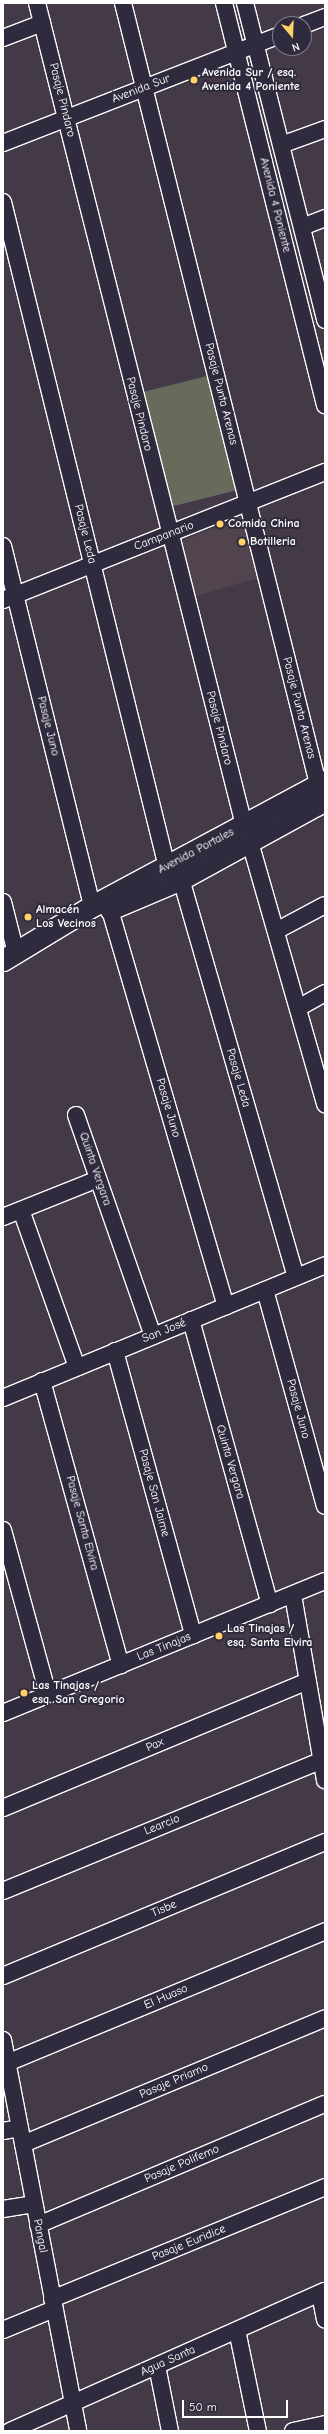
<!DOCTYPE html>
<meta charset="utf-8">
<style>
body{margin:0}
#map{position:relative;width:328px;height:2434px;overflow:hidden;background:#433947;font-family:"Comic Neue",sans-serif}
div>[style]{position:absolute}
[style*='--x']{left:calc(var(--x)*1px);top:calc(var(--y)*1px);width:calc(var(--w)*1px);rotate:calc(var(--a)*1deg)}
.built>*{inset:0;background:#51444e}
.green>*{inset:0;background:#686b5c;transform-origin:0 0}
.roads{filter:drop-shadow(1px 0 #fff) drop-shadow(-1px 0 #fff) drop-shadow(0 1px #fff) drop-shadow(0 -1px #fff)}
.minor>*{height:16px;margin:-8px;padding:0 8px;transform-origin:8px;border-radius:8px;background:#2f2a3d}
.major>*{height:21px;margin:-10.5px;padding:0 10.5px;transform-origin:10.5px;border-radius:10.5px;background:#2f2a3d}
.dots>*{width:11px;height:11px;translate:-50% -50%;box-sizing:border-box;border:2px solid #2f2a3d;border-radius:50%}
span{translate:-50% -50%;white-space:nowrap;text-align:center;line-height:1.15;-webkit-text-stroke:4px #2f2a3d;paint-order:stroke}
.poi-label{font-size:12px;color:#fff;font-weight:700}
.left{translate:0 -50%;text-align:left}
.street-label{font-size:12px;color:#fff}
.frame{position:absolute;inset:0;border:4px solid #fff;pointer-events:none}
.north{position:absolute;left:272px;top:16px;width:40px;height:40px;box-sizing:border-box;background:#2f2a3d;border:1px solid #827f8b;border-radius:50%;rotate:161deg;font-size:11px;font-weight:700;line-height:16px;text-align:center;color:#fff}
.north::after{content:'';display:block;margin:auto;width:14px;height:18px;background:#ffd166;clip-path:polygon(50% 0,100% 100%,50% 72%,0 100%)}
.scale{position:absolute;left:182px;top:2400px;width:106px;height:18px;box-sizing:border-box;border:2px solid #fff;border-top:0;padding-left:5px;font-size:12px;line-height:14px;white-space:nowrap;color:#fff;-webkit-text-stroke:3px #2f2a3d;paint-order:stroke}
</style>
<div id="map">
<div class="built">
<i style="clip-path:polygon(243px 517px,259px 578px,192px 597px,179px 542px)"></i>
</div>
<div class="green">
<i style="left:211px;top:375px;width:118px;height:74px;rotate:76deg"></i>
</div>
<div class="roads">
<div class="minor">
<i style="--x:37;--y:3;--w:848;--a:75.87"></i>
<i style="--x:123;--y:3;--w:805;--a:75.98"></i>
<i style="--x:224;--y:3;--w:415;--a:75.9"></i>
<i style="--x:245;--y:3;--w:327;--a:75.8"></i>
<i style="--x:304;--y:25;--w:22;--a:-21"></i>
<i style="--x:3;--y:38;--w:42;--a:-21"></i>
<i style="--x:3;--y:143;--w:297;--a:-21.3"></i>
<i style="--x:281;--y:145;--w:47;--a:-20"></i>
<i style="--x:3;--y:202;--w:685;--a:76.15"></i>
<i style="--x:302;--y:227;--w:25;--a:-21"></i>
<i style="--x:3;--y:546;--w:371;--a:76.1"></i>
<i style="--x:3;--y:600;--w:347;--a:-21.7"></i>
<i style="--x:250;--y:842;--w:273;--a:74"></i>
<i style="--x:181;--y:879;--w:414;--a:73.9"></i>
<i style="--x:3;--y:902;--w:53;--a:75.7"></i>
<i style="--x:110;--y:910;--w:413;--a:73.7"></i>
<i style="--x:276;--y:931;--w:55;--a:-28"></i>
<i style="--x:298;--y:1008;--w:31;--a:-29"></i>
<i style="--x:76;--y:1115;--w:234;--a:70.8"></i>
<i style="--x:21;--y:1210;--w:167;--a:70.4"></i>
<i style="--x:3;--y:1217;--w:102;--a:-21.8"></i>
<i style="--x:265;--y:1290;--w:224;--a:74.5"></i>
<i style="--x:191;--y:1320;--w:295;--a:74.5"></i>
<i style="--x:115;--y:1351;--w:295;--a:74.6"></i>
<i style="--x:42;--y:1381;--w:295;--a:74.5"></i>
<i style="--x:3;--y:1398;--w:348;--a:-22.4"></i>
<i style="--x:3;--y:1530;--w:171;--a:74.7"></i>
<i style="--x:293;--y:1595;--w:188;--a:80.2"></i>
<i style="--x:3;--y:1713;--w:348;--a:-22.3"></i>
<i style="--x:3;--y:1808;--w:330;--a:-22.6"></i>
<i style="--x:3;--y:1891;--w:345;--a:-22.3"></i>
<i style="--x:3;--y:1976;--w:349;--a:-22.6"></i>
<i style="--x:3;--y:2040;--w:398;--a:79.1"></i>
<i style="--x:7;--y:2063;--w:344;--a:-22.5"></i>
<i style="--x:3;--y:2131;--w:17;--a:-10"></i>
<i style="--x:23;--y:2144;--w:327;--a:-22.6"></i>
<i style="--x:3;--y:2209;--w:31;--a:-9"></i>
<i style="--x:38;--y:2225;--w:311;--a:-22.9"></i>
<i style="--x:320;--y:2294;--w:26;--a:79"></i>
<i style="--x:52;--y:2299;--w:295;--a:-22.3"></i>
<i style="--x:3;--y:2330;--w:55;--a:-22.4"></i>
<i style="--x:237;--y:2330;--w:103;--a:78.3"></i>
<i style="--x:157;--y:2366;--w:66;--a:78.7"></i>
<i style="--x:10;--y:2431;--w:345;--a:-24"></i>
<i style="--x:293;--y:2431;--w:33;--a:-12"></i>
</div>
<div class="major">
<i style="--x:110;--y:909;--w:77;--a:-22.9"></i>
<i style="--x:181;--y:879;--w:164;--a:-28.7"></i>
<i style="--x:3;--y:960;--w:104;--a:-31.2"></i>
<i style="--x:92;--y:906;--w:264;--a:-28.2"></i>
</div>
</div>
<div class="dots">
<i style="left:194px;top:80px;background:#ffd166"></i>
<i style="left:220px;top:524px;background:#ffd166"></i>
<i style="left:242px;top:542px;background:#ffd166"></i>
<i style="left:28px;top:917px;background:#ffd166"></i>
<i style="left:219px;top:1636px;background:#ffd166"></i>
<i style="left:24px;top:1693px;background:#ffd166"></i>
</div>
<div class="poi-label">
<span class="left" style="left:202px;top:80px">Avenida Sur / esq.<br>Avenida 4 Poniente</span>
<span class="left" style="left:228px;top:524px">Comida China</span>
<span class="left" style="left:250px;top:542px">Botilleria</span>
<span class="left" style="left:36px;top:917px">Almacén<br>Los Vecinos</span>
<span class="left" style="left:227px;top:1636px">Las Tinajas /<br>esq. Santa Elvira</span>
<span class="left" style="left:32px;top:1693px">Las Tinajas /<br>esq. San Gregorio</span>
</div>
<div class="street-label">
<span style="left:141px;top:89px;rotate:-21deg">Avenida Sur</span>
<span style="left:62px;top:100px;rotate:76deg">Pasaje Pindaro</span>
<span style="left:275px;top:205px;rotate:76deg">Avenida 4 Poniente</span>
<span style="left:221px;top:394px;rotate:76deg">Pasaje Punta Arenas</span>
<span style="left:139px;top:414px;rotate:76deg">Pasaje Pindaro</span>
<span style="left:85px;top:534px;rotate:76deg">Pasaje Leda</span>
<span style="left:164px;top:536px;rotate:-21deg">Campanario</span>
<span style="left:299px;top:708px;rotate:76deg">Pasaje Punta Arenas</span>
<span style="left:48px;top:726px;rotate:76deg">Pasaje Juno</span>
<span style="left:219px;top:728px;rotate:76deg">Pasaje Pindaro</span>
<span style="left:196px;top:851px;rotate:-28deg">Avenida Portales</span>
<span style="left:238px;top:1078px;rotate:74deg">Pasaje Leda</span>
<span style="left:168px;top:1108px;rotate:74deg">Pasaje Juno</span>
<span style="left:95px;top:1169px;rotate:71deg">Quinta Vergara</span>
<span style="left:164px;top:1331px;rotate:-22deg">San José</span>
<span style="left:298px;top:1409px;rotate:75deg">Pasaje Juno</span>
<span style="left:230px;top:1462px;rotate:74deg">Quinta Vergara</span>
<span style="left:154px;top:1493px;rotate:75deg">Pasaje San Jaime</span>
<span style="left:82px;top:1523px;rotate:75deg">Pasaje Santa Elvira</span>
<span style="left:164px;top:1647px;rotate:-22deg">Las Tinajas</span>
<span style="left:155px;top:1745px;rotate:-23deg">Pax</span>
<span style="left:162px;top:1825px;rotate:-22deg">Learcio</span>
<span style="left:164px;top:1909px;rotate:-23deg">Tisbe</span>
<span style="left:166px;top:1997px;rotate:-23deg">El Huaso</span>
<span style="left:174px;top:2081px;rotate:-23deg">Pasaje Priamo</span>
<span style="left:182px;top:2164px;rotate:-23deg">Pasaje Polifemo</span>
<span style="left:40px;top:2236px;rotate:79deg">Pangal</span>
<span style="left:189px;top:2243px;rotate:-22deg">Pasaje Euridice</span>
<span style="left:168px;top:2361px;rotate:-24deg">Agua Santa</span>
</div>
<div class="frame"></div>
<div class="north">N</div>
<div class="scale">50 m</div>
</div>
